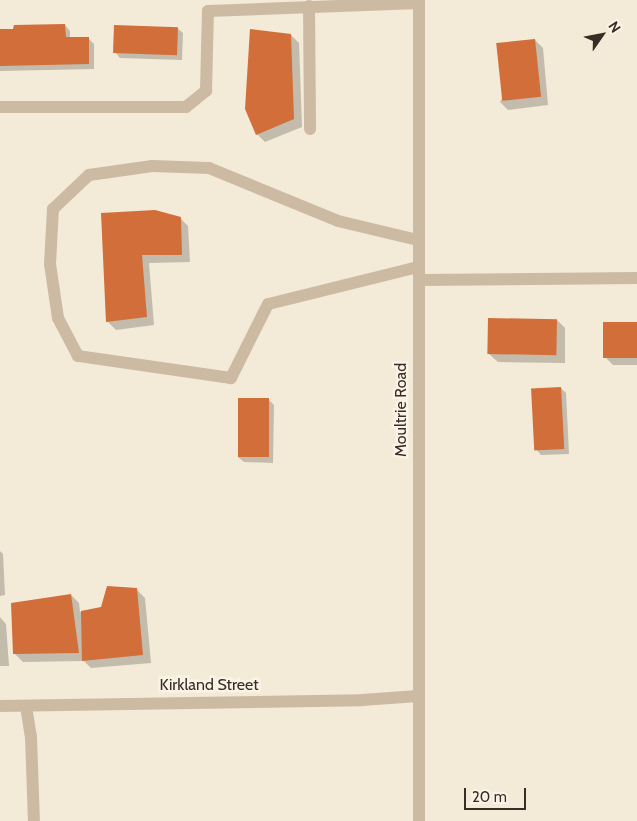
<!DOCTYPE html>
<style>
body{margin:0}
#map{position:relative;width:637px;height:821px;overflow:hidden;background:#f4ead8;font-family:Cabin,sans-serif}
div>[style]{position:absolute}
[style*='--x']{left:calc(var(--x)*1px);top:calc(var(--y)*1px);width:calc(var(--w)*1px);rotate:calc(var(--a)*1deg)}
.shadow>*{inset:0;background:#0003}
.building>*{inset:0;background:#d16e39;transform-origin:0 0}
.service>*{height:12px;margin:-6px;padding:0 6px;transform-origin:6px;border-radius:6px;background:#cdbaa3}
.minor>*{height:12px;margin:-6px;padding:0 6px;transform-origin:6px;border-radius:6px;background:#cdbaa3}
.tertiary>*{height:12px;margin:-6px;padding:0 6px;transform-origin:6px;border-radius:6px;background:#cdbaa3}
span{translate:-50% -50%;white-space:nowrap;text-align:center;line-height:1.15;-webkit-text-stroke:5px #fbf3e5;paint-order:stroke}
.street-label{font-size:16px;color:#372d26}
.north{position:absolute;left:577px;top:10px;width:50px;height:50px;-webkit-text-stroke:4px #fbf3e5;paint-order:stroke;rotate:57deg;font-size:14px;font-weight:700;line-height:20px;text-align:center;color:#372d26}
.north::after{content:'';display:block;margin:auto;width:18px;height:22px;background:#372d26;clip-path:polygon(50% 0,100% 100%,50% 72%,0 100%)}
.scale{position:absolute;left:464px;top:788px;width:62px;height:22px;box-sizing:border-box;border:2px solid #372d26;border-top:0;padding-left:6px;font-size:15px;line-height:18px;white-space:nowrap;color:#372d26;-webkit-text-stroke:4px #fbf3e5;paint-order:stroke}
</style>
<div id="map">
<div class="shadow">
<i style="clip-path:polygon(65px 25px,70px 31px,70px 39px,88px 38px,94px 44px,94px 69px,0 71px,0 31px)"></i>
<i style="clip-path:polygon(177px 28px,183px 33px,182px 60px,120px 58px,115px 52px)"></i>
<i style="clip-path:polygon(291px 35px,299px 43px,302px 127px,265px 142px,257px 134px)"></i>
<i style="clip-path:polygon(535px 40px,543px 48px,548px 105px,508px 110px,500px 102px)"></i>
<i style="clip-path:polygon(103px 214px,180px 218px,188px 226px,190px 262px,149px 263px,154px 325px,116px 330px,108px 322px)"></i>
<i style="clip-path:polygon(557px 320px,565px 328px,565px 363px,498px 362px,489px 354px)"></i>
<i style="clip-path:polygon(637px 323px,637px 365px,613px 365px,605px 357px)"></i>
<i style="clip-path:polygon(561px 388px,566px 393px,569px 454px,541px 455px,536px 449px)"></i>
<i style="clip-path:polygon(268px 399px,274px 405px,273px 463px,244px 462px,238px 457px)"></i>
<i style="clip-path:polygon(0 551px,3px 554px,5px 595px,0 596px)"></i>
<i style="clip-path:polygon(137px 590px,145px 598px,151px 663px,91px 668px,84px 661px,23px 662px,15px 654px,71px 595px,79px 603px,80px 612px,102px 608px)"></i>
<i style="clip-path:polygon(0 617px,6px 624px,9px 666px,0 666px)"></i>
</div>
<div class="building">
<i style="clip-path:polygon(65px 24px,66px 37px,89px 37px,89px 64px,0 66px,0 29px,13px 29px,14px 25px)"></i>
<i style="left:114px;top:25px;width:64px;height:28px;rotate:2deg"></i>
<i style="clip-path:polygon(250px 29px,291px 34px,294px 119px,256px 135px,245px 109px)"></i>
<i style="left:535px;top:39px;width:58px;height:39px;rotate:84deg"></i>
<i style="clip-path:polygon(155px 210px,181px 217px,182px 255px,142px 255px,147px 317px,106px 322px,101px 213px)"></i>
<i style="left:488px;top:318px;width:69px;height:36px;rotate:1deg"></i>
<i style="left:603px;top:322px;width:34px;height:36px"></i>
<i style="left:561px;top:387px;width:62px;height:30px;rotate:87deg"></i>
<i style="left:238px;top:398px;width:31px;height:59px"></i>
<i style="clip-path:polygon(107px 586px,137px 588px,143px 655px,82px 661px,81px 611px,101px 607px)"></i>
<i style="clip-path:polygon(71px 594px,79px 653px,13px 654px,11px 603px)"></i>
</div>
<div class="service">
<i style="--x:309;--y:6;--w:123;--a:89.5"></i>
<i style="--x:0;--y:107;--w:186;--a:0"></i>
<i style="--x:186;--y:107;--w:26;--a:-39"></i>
<i style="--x:206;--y:91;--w:80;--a:-88.6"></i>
<i style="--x:208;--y:11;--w:211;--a:-2.2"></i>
<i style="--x:418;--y:267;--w:154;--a:166.1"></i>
<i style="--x:268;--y:304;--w:83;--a:116.6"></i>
<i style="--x:231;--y:378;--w:155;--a:-171.8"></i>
<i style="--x:78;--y:356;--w:43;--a:-117.8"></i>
<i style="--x:58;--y:318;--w:55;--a:-98.4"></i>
<i style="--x:50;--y:264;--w:55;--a:-86.9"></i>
<i style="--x:53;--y:209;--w:50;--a:-43.4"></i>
<i style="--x:89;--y:175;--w:64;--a:-8.1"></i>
<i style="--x:152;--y:166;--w:57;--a:2"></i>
<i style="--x:209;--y:168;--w:139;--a:22.3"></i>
<i style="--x:338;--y:221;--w:82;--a:13.4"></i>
<i style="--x:420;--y:280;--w:217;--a:-0.5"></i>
</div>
<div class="minor">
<i style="--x:0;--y:706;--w:362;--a:-0.9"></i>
<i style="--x:362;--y:700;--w:56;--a:-4.1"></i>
<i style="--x:26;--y:706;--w:31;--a:81"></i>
<i style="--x:31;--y:737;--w:84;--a:88"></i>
</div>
<div class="tertiary">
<i style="--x:419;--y:0;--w:821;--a:90"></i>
</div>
<div class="street-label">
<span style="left:401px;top:410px;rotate:-90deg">Moultrie Road</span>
<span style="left:209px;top:685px">Kirkland Street</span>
</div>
<div class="north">N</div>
<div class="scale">20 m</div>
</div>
